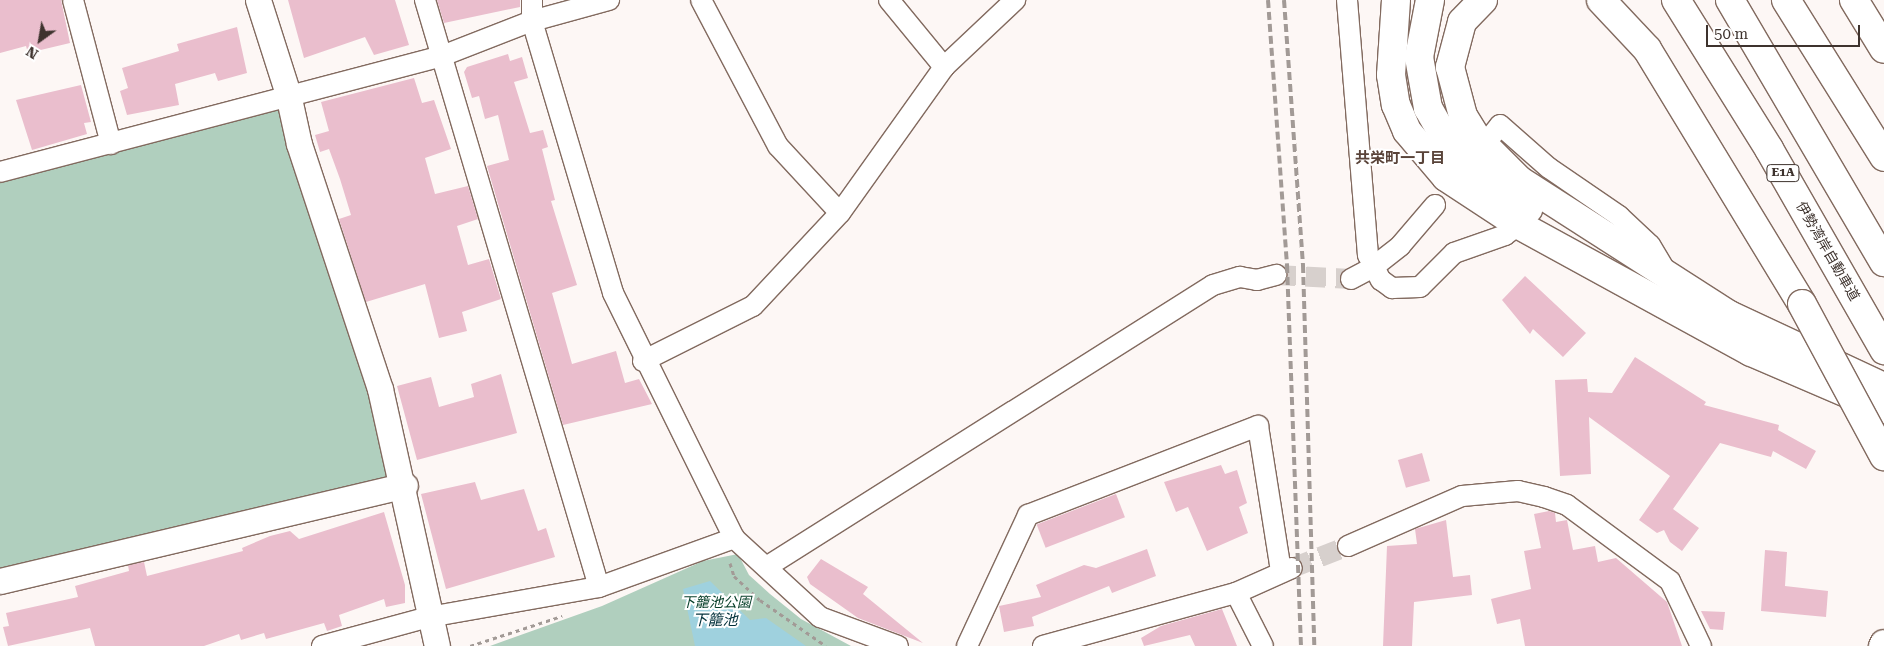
<!DOCTYPE html>
<meta charset="utf-8">
<style>
body{margin:0}
#map{position:relative;width:1884px;height:646px;overflow:hidden;background:#fdf7f5;font-family:"Roboto Serif","Noto Sans JP",serif}
div>[style]{position:absolute}
[style*='--x']{left:calc(var(--x)*1px);top:calc(var(--y)*1px);width:calc(var(--w)*1px);rotate:calc(var(--a)*1deg)}
.green>*{inset:0;background:#b0cfbe}
.water>*{inset:0;background:#9fd1de}
.building>*{inset:0;background:#eabecd;transform-origin:0 0}
.minor-tunnel>*{height:20px;margin-top:-10px;transform-origin:0;background:repeating-linear-gradient(90deg,#d7d0cd 0 20px,transparent 0 30px)}
.path>*{height:3px;margin-top:-1.5px;transform-origin:0;background:repeating-linear-gradient(90deg,#a29a96 0 4px,transparent 0 8px)}
.roads{filter:drop-shadow(1px 0 #826a5f) drop-shadow(-1px 0 #826a5f) drop-shadow(0 1px #826a5f) drop-shadow(0 -1px #826a5f)}
.minor>*{height:20px;margin:-10px;padding:0 10px;transform-origin:10px;border-radius:10px;background:#fff}
.tertiary>*{height:25px;margin:-12.5px;padding:0 12.5px;transform-origin:12.5px;border-radius:12.5px;background:#fff}
.primary>*{height:28px;margin:-14px;padding:0 14px;transform-origin:14px;border-radius:14px;background:#fff}
.trunk>*{height:28px;margin:-14px;padding:0 14px;transform-origin:14px;border-radius:14px;background:#fff}
.motorway>*{height:28px;margin:-14px;padding:0 14px;transform-origin:14px;border-radius:14px;background:#fff}
.rail>*{height:4px;margin-top:-2px;transform-origin:0;background:repeating-linear-gradient(90deg,#a29a96 0 8px,transparent 0 12px)}
.bridges{filter:drop-shadow(1px 0 #826a5f) drop-shadow(-1px 0 #826a5f) drop-shadow(0 1px #826a5f) drop-shadow(0 -1px #826a5f)}
.motorway-bridge>*{height:28px;margin:-14px;padding:0 14px;transform-origin:14px;border-radius:14px;background:#fff}
span{translate:-50% -50%;white-space:nowrap;text-align:center;line-height:1.15;-webkit-text-stroke:4px #fff;paint-order:stroke}
.shield-label span{padding:1px 4px;background:#fff;border:1px solid;border-radius:4px;-webkit-text-stroke-width:0}
.shield-label{font-size:12px;color:#3e332e;font-weight:700}
.street-label{font-size:14px;color:#3e332e}
.park-label{font-size:14px;color:#043d27;font-style:italic}
.neighbourhood-label{font-size:15px;color:#594339;font-weight:700}
.water-label{font-size:15px;color:#002f39;font-style:italic}
.north{position:absolute;left:15px;top:15px;width:50px;height:50px;-webkit-text-stroke:4px #fff;paint-order:stroke;rotate:212deg;font-size:14px;font-weight:700;line-height:20px;text-align:center;color:#3e332e}
.north::after{content:'';display:block;margin:auto;width:18px;height:22px;background:#3e332e;clip-path:polygon(50% 0,100% 100%,50% 72%,0 100%)}
.scale{position:absolute;left:1706px;top:25px;width:154px;height:22px;box-sizing:border-box;border:2px solid #3e332e;border-top:0;padding-left:6px;font-size:15px;line-height:18px;white-space:nowrap;color:#3e332e;-webkit-text-stroke:4px #fff;paint-order:stroke}
</style>
<div id="map">
<div class="green">
<i style="clip-path:polygon(288px 94px,405px 485px,0 581px,0 176px)"></i>
<i style="clip-path:polygon(738px 554px,749px 575px,770px 594px,801px 619px,851px 646px,490px 646px,602px 606px,703px 561px)"></i>
</div>
<div class="water">
<i style="clip-path:polygon(710px 581px,750px 620px,766px 618px,806px 646px,695px 646px,683px 589px)"></i>
</div>
<div class="building">
<i style="clip-path:polygon(0 0,61px 0,70px 43px,28px 53px,26px 46px,0 53px)"></i>
<i style="clip-path:polygon(288px 0,395px 0,409px 45px,374px 55px,365px 37px,304px 58px)"></i>
<i style="clip-path:polygon(437px 0,520px 0,520px 7px,444px 23px)"></i>
<i style="clip-path:polygon(237px 27px,247px 73px,218px 81px,215px 73px,175px 84px,179px 105px,127px 115px,120px 91px,128px 88px,122px 68px,179px 51px,177px 44px)"></i>
<i style="clip-path:polygon(508px 54px,510px 61px,522px 57px,528px 78px,514px 82px,530px 133px,543px 130px,548px 147px,542px 149px,555px 200px,551px 201px,577px 285px,552px 293px,572px 364px,616px 351px,625px 383px,639px 379px,652px 404px,563px 425px,487px 166px,509px 160px,498px 115px,485px 119px,479px 96px,472px 98px,464px 72px,467px 67px)"></i>
<i style="clip-path:polygon(414px 78px,422px 103px,434px 100px,451px 149px,425px 158px,435px 194px,468px 186px,478px 219px,457px 226px,468px 265px,489px 259px,501px 299px,462px 312px,467px 331px,439px 338px,425px 284px,366px 302px,339px 219px,351px 215px,340px 179px,329px 149px,320px 152px,315px 135px,329px 131px,321px 102px)"></i>
<i style="clip-path:polygon(81px 85px,91px 122px,84px 123px,87px 134px,32px 150px,16px 100px)"></i>
<i style="clip-path:polygon(1525px 276px,1586px 333px,1563px 357px,1533px 329px,1530px 334px,1502px 300px)"></i>
<i style="clip-path:polygon(1635px 357px,1706px 402px,1704px 405px,1779px 425px,1778px 430px,1816px 451px,1806px 469px,1773px 451px,1771px 457px,1720px 443px,1673px 509px,1699px 528px,1682px 551px,1670px 542px,1664px 530px,1657px 533px,1639px 520px,1670px 476px,1589px 417px,1591px 474px,1560px 476px,1555px 380px,1587px 379px,1588px 392px,1612px 393px)"></i>
<i style="clip-path:polygon(501px 374px,517px 433px,417px 460px,397px 386px,431px 377px,439px 407px,474px 397px,471px 384px)"></i>
<i style="left:1422px;top:453px;width:29px;height:25px;rotate:74deg"></i>
<i style="clip-path:polygon(1221px 465px,1225px 474px,1237px 470px,1247px 503px,1239px 507px,1248px 533px,1207px 551px,1188px 507px,1176px 512px,1164px 482px)"></i>
<i style="clip-path:polygon(475px 482px,481px 500px,524px 489px,538px 531px,546px 528px,555px 557px,446px 589px,421px 494px)"></i>
<i style="left:1116px;top:494px;width:25px;height:85px;rotate:69deg"></i>
<i style="clip-path:polygon(1549px 511px,1555px 513px,1556px 522px,1567px 520px,1573px 550px,1595px 546px,1598px 562px,1616px 558px,1667px 602px,1682px 646px,1525px 646px,1520px 619px,1497px 624px,1491px 599px,1531px 589px,1524px 551px,1541px 548px,1534px 514px)"></i>
<i style="clip-path:polygon(384px 512px,405px 585px,405px 603px,386px 607px,384px 599px,339px 615px,342px 626px,327px 631px,324px 623px,266px 639px,264px 633px,241px 640px,239px 634px,204px 646px,95px 646px,90px 628px,8px 646px,3px 627px,9px 626px,6px 613px,78px 597px,75px 586px,129px 571px,128px 565px,144px 562px,147px 576px,243px 551px,242px 548px,270px 536px,290px 531px,299px 539px)"></i>
<i style="clip-path:polygon(1446px 520px,1453px 577px,1470px 575px,1472px 595px,1414px 602px,1412px 646px,1383px 646px,1387px 546px,1417px 544px,1415px 529px)"></i>
<i style="clip-path:polygon(1147px 549px,1156px 576px,1112px 593px,1109px 586px,1032px 617px,1034px 626px,1004px 632px,999px 606px,1041px 597px,1036px 585px,1084px 565px,1096px 568px)"></i>
<i style="clip-path:polygon(1765px 550px,1787px 552px,1785px 586px,1828px 591px,1826px 617px,1761px 611px)"></i>
<i style="clip-path:polygon(821px 559px,868px 587px,863px 594px,923px 643px,858px 618px,810px 584px,807px 577px)"></i>
<i style="clip-path:polygon(1222px 609px,1237px 646px,1195px 646px,1190px 635px,1144px 646px,1141px 638px,1161px 626px)"></i>
<i style="clip-path:polygon(1701px 611px,1725px 612px,1723px 630px,1710px 629px)"></i>
</div>
<div class="minor-tunnel">
<i style="--x:1276;--y:275;--w:75;--a:3.1"></i>
<i style="--x:1292;--y:568;--w:60;--a:-21.4"></i>
</div>
<div class="path">
<i style="--x:730;--y:563;--w:14;--a:73"></i>
<i style="--x:734;--y:576;--w:35;--a:43"></i>
<i style="--x:760;--y:600;--w:80;--a:34.9"></i>
<i style="--x:470;--y:646;--w:97;--a:-18.1"></i>
</div>
<div class="roads">
<div class="minor">
<i style="--x:73;--y:0;--w:149;--a:75.2"></i>
<i style="--x:425;--y:0;--w:612;--a:73.49"></i>
<i style="--x:532;--y:0;--w:21;--a:90"></i>
<i style="--x:532;--y:21;--w:284;--a:73.4"></i>
<i style="--x:613;--y:293;--w:273;--a:63.7"></i>
<i style="--x:734;--y:538;--w:117;--a:42.6"></i>
<i style="--x:820;--y:617;--w:83;--a:20.4"></i>
<i style="--x:701;--y:0;--w:165;--a:62.2"></i>
<i style="--x:778;--y:146;--w:91;--a:47.2"></i>
<i style="--x:889;--y:0;--w:87;--a:50.6"></i>
<i style="--x:1347;--y:0;--w:256;--a:85.3"></i>
<i style="--x:1368;--y:255;--w:28;--a:63"></i>
<i style="--x:1381;--y:280;--w:14;--a:36"></i>
<i style="--x:1392;--y:288;--w:28;--a:-2"></i>
<i style="--x:1420;--y:287;--w:48;--a:-45"></i>
<i style="--x:1454;--y:253;--w:54;--a:-19.4"></i>
<i style="--x:1505;--y:235;--w:17;--a:-36"></i>
<i style="--x:1493;--y:134;--w:11;--a:-52"></i>
<i style="--x:1500;--y:125;--w:65;--a:41.3"></i>
<i style="--x:1549;--y:168;--w:85;--a:34.4"></i>
<i style="--x:1619;--y:216;--w:42;--a:43.1"></i>
<i style="--x:1650;--y:245;--w:31;--a:59"></i>
<i style="--x:0;--y:172;--w:457;--a:-14.7"></i>
<i style="--x:442;--y:56;--w:97;--a:-21.3"></i>
<i style="--x:532;--y:21;--w:80;--a:-15.3"></i>
<i style="--x:1351;--y:279;--w:24;--a:-28"></i>
<i style="--x:1372;--y:268;--w:36;--a:-38"></i>
<i style="--x:1400;--y:246;--w:54;--a:-49.5"></i>
<i style="--x:643;--y:361;--w:123;--a:-26.6"></i>
<i style="--x:753;--y:306;--w:127;--a:-46.9"></i>
<i style="--x:840;--y:213;--w:179;--a:-54.5"></i>
<i style="--x:944;--y:67;--w:98;--a:-43.3"></i>
<i style="--x:1348;--y:546;--w:124;--a:-23.7"></i>
<i style="--x:1462;--y:496;--w:56;--a:-5.1"></i>
<i style="--x:1518;--y:491;--w:27;--a:13"></i>
<i style="--x:1544;--y:497;--w:24;--a:19"></i>
<i style="--x:1567;--y:505;--w:128;--a:36.4"></i>
<i style="--x:1670;--y:581;--w:72;--a:64.5"></i>
<i style="--x:768;--y:566;--w:526;--a:-32.27"></i>
<i style="--x:1213;--y:285;--w:28;--a:-17"></i>
<i style="--x:1240;--y:277;--w:17;--a:10"></i>
<i style="--x:1257;--y:280;--w:20;--a:-15"></i>
<i style="--x:1236;--y:593;--w:59;--a:63"></i>
<i style="--x:322;--y:646;--w:111;--a:-15.2"></i>
<i style="--x:429;--y:617;--w:173;--a:-10"></i>
<i style="--x:599;--y:587;--w:144;--a:-19.9"></i>
<i style="--x:967;--y:646;--w:145;--a:-65"></i>
<i style="--x:1028;--y:515;--w:247;--a:-21.2"></i>
<i style="--x:1258;--y:426;--w:148;--a:81"></i>
<i style="--x:1043;--y:646;--w:200;--a:-15.4"></i>
<i style="--x:1236;--y:593;--w:61;--a:-24.1"></i>
</div>
<div class="tertiary">
<i style="--x:258;--y:0;--w:99;--a:72.3"></i>
<i style="--x:288;--y:94;--w:51;--a:77.6"></i>
<i style="--x:299;--y:144;--w:258;--a:71.7"></i>
<i style="--x:380;--y:389;--w:263;--a:77.5"></i>
<i style="--x:0;--y:581;--w:416;--a:-13.3"></i>
</div>
<div class="primary">
<i style="--x:1883;--y:646;--w:2;--a:-63"></i>
</div>
<div class="trunk">
<i style="--x:1396;--y:0;--w:75;--a:93.8"></i>
<i style="--x:1391;--y:75;--w:30;--a:81"></i>
<i style="--x:1396;--y:105;--w:28;--a:67"></i>
<i style="--x:1407;--y:131;--w:60;--a:49.7"></i>
<i style="--x:1446;--y:177;--w:87;--a:33.3"></i>
<i style="--x:1519;--y:225;--w:264;--a:28.7"></i>
<i style="--x:1751;--y:352;--w:145;--a:23.2"></i>
<i style="--x:1430;--y:0;--w:58;--a:100.9"></i>
<i style="--x:1419;--y:57;--w:52;--a:80"></i>
<i style="--x:1428;--y:108;--w:48;--a:60.3"></i>
<i style="--x:1452;--y:150;--w:29;--a:46"></i>
<i style="--x:1472;--y:171;--w:68;--a:34.2"></i>
<i style="--x:1786;--y:0;--w:185;--a:58"></i>
<i style="--x:1854;--y:0;--w:57;--a:58.5"></i>
<i style="--x:1710;--y:306;--w:192;--a:25"></i>
</div>
<div class="motorway">
<i style="--x:1483;--y:0;--w:30;--a:134"></i>
<i style="--x:1462;--y:22;--w:47;--a:104.9"></i>
<i style="--x:1450;--y:67;--w:51;--a:75.1"></i>
<i style="--x:1463;--y:116;--w:26;--a:58"></i>
<i style="--x:1477;--y:138;--w:59;--a:45"></i>
<i style="--x:1519;--y:180;--w:252;--a:32.7"></i>
<i style="--x:1601;--y:0;--w:67;--a:46.8"></i>
<i style="--x:1647;--y:49;--w:298;--a:58.7"></i>
<i style="--x:1676;--y:0;--w:176;--a:58"></i>
<i style="--x:1769;--y:149;--w:232;--a:60.2"></i>
<i style="--x:1730;--y:0;--w:304;--a:59.6"></i>
</div>
</div>
<div class="rail">
<i style="--x:1268;--y:0;--w:266;--a:85.9"></i>
<i style="--x:1287;--y:265;--w:381;--a:87.9"></i>
<i style="--x:1284;--y:0;--w:266;--a:85.9"></i>
<i style="--x:1303;--y:265;--w:381;--a:88.3"></i>
</div>
<div class="bridges">
<div class="motorway-bridge">
<i style="--x:1802;--y:304;--w:173;--a:61.7"></i>
</div>
</div>
<div class="shield-label">
<span style="left:1783px;top:173px">E1A</span>
</div>
<div class="street-label">
<span style="left:1828px;top:251px;rotate:60deg">伊勢湾岸自動車道</span>
</div>
<div class="park-label">
<span style="left:716px;top:602px">下籠池公園</span>
</div>
<div class="neighbourhood-label">
<span style="left:1400px;top:159px">共栄町一丁目</span>
</div>
<div class="water-label">
<span style="left:715px;top:621px">下籠池</span>
</div>
<div class="north">N</div>
<div class="scale">50 m</div>
</div>
